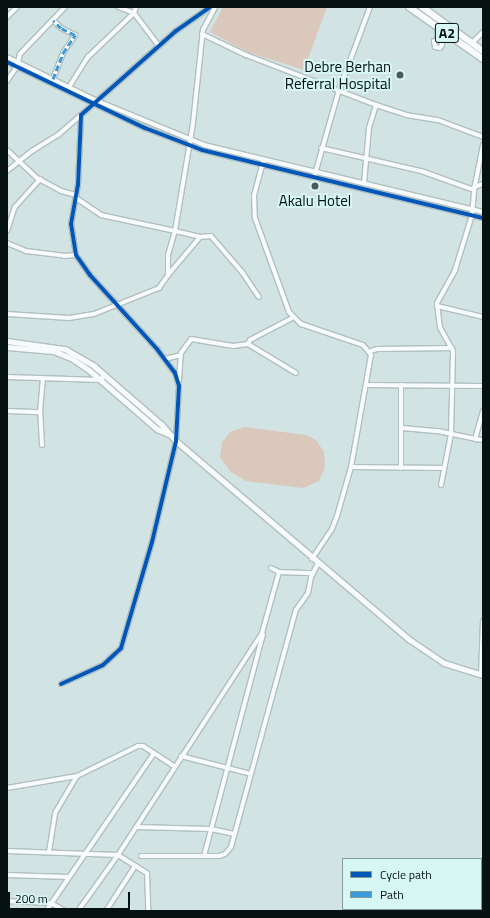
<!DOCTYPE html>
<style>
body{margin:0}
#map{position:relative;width:490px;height:918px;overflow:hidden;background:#d1e3e2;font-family:"Titillium Web",sans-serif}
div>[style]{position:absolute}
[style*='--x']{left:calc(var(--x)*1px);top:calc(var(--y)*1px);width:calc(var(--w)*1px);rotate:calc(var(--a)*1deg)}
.green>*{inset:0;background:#dac8bd}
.roads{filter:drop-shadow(1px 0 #b1bfbe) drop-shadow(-1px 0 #b1bfbe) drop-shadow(0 1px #b1bfbe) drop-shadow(0 -1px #b1bfbe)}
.minor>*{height:4px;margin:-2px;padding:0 2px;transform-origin:2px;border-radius:2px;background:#f8fbfb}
.major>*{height:5px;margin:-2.5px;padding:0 2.5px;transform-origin:2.5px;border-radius:2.5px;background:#f8fbfb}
.highway>*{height:6px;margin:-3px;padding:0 3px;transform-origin:3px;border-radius:3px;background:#f8fbfb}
.quiet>*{height:3px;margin-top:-1.5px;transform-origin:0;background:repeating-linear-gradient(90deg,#399ade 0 6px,transparent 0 9px)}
.cycleway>*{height:4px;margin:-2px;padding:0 2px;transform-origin:2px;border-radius:2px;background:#0057b8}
.dots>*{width:11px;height:11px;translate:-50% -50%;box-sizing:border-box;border:2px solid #d7f7f5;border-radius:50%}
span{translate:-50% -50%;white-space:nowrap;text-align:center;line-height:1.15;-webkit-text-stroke:4px #d7f7f5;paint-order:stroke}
.shield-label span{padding:1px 3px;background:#d7f7f5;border:1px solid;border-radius:3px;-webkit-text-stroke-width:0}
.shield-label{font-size:14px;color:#061111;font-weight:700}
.poi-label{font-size:15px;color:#061111}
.right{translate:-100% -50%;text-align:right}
.frame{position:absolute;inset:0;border:8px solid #061111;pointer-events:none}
.legend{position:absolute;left:342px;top:858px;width:140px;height:52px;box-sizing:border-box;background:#d7f7f5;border:1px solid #839b9a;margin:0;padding:5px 7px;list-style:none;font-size:12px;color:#061111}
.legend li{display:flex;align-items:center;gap:8px;height:20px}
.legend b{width:20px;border:1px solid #839b9a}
.scale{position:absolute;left:8px;top:892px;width:122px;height:18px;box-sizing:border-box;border:2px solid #061111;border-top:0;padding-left:5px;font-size:12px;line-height:14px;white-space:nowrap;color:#061111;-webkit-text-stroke:3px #d7f7f5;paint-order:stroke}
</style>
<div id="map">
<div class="green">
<i style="clip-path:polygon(223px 7px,327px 7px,304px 70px,248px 52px,210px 32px)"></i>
<i style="clip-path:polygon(244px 427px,306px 435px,316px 440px,324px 452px,325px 467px,319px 481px,303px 488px,246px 481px,231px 472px,220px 457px,222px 443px,230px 432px)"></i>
</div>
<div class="roads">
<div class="minor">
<i style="--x:136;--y:7;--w:6;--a:108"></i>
<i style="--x:134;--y:13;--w:41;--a:52.9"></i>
<i style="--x:7;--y:17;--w:14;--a:-45"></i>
<i style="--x:202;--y:34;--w:49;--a:25.5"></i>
<i style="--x:246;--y:55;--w:139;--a:21"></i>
<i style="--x:376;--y:105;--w:24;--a:107"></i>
<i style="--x:369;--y:128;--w:55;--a:95.2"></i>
<i style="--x:440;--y:39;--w:6;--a:162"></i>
<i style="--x:434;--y:41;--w:6;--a:81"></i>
<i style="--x:435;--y:47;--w:5;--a:11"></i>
<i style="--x:440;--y:48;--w:4;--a:-56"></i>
<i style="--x:442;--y:45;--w:6;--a:-108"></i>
<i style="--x:440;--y:39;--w:9;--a:-63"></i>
<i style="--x:471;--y:44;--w:17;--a:-45"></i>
<i style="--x:7;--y:57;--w:98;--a:26"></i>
<i style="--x:95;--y:100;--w:118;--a:22.4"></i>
<i style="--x:204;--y:145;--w:287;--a:13.5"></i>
<i style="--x:7;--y:62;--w:153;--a:25.6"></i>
<i style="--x:145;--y:128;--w:61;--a:21.1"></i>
<i style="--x:202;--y:150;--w:289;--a:13.6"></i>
<i style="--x:53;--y:79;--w:28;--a:-69"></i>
<i style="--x:63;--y:53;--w:22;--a:-56"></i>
<i style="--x:75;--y:35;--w:16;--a:-153"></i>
<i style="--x:61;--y:28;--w:11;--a:-135"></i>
<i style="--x:7;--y:81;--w:18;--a:-56"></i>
<i style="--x:17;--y:66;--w:12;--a:-76"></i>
<i style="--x:20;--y:54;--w:65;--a:-46.2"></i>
<i style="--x:69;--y:87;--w:36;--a:-58"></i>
<i style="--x:88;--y:57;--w:64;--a:-43.7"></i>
<i style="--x:134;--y:13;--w:17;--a:-159"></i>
<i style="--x:376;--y:105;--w:32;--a:18"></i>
<i style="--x:406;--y:115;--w:32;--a:9"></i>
<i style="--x:438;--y:120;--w:48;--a:20.7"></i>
<i style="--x:321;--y:148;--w:103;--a:13"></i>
<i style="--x:421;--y:171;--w:56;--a:19.7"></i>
<i style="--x:7;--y:150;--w:41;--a:43"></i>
<i style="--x:37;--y:178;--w:27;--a:28"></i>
<i style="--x:61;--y:191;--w:16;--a:15"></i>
<i style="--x:263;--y:162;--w:34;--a:105"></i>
<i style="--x:254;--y:195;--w:23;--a:88"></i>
<i style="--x:255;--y:218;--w:100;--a:70.1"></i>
<i style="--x:289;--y:312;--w:17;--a:45"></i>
<i style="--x:301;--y:324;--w:65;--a:18.7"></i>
<i style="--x:363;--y:345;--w:13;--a:51"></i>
<i style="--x:371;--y:355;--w:114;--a:100.1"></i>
<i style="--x:351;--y:467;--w:51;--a:105.9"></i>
<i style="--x:337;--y:516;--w:14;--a:111"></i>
<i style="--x:332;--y:529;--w:36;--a:124"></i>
<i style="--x:7;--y:171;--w:32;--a:-39"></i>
<i style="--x:32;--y:151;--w:31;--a:-32"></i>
<i style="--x:58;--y:135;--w:30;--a:-41"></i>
<i style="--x:315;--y:174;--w:84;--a:-74.1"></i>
<i style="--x:338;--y:93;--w:92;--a:-69.6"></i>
<i style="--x:474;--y:187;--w:9;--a:-18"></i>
<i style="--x:76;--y:198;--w:30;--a:34"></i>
<i style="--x:101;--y:215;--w:76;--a:12.2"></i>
<i style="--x:175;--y:231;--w:109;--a:-80.5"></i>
<i style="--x:193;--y:123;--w:94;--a:-83.9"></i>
<i style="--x:203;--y:30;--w:26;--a:-62"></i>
<i style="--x:7;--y:231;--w:25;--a:-72"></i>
<i style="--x:15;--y:207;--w:38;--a:-48"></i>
<i style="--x:200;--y:237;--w:11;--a:-5"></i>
<i style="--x:211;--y:236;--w:48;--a:49.3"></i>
<i style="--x:242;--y:272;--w:30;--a:56"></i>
<i style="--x:7;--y:243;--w:21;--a:23"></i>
<i style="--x:26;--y:251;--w:38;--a:7"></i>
<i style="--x:64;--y:256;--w:12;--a:-5"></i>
<i style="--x:437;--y:306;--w:47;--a:13.4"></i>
<i style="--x:7;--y:314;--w:62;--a:3.7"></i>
<i style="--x:69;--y:318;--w:25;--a:-9"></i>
<i style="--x:94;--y:314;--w:70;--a:-21.8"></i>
<i style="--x:159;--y:288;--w:16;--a:-55"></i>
<i style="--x:168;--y:275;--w:20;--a:-90"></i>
<i style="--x:168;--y:255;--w:25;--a:-74"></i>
<i style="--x:175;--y:231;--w:26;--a:13"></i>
<i style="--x:200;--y:237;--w:50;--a:130.1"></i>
<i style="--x:248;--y:344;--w:4;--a:-63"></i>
<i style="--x:250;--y:340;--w:47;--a:-27.6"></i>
<i style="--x:371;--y:351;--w:6;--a:-18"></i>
<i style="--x:377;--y:349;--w:75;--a:-0.8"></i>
<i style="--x:165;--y:359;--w:16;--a:-14"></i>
<i style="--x:7;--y:377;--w:94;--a:1.8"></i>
<i style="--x:101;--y:380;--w:6;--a:-59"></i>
<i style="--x:179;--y:380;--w:27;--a:-86"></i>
<i style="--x:181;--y:353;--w:17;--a:-54"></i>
<i style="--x:191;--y:339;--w:43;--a:9.5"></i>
<i style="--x:233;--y:346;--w:15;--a:-8"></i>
<i style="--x:248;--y:344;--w:56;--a:31.1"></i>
<i style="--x:366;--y:385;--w:117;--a:0.5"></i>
<i style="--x:401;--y:385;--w:83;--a:90"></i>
<i style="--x:7;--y:411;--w:33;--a:2"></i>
<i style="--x:483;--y:411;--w:29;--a:106"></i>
<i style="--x:475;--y:439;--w:8;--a:7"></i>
<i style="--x:402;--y:428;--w:36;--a:5"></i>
<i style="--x:438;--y:431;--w:38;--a:12"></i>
<i style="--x:42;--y:445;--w:33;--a:-93"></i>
<i style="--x:40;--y:412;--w:34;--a:-85"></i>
<i style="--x:351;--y:467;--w:93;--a:0.6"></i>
<i style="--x:441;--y:485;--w:52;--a:-78.9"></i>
<i style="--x:451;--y:434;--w:83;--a:-88.6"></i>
<i style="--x:453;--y:351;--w:26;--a:-119"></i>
<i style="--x:440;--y:328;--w:25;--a:-97"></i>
<i style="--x:437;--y:303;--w:38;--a:-61"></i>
<i style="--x:455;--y:270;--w:58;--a:-72.8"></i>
<i style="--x:472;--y:215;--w:25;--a:-85"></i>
<i style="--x:474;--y:190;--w:46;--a:-78.7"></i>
<i style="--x:271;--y:568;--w:9;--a:27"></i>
<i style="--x:279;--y:572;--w:34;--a:2"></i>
<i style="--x:481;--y:675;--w:54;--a:-87.9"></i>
<i style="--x:61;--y:684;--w:46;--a:-24.3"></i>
<i style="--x:103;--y:665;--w:25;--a:-43"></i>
<i style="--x:121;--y:648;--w:110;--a:-73.7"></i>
<i style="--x:152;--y:542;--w:104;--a:-76.6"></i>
<i style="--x:176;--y:441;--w:55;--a:-86.9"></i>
<i style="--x:179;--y:386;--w:14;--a:-107"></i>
<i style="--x:175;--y:373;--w:30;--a:-127"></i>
<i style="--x:157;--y:349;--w:100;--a:-132.2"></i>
<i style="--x:90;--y:275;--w:24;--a:-125"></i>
<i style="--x:76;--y:255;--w:31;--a:-99"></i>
<i style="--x:71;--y:224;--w:40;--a:-80"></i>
<i style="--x:78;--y:185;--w:70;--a:-87.5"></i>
<i style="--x:81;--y:115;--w:127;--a:-41.5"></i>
<i style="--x:176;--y:31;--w:42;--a:-35.2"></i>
<i style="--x:181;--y:756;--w:72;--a:14.4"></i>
<i style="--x:7;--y:788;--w:71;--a:-9.7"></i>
<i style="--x:77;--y:776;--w:68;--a:-26.2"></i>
<i style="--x:138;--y:746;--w:5;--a:0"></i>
<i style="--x:143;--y:746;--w:37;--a:33"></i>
<i style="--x:136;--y:827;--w:75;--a:1.5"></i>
<i style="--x:211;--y:829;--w:24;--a:12"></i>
<i style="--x:7;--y:851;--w:111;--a:2.1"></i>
<i style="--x:118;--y:855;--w:34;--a:32"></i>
<i style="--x:147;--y:873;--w:38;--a:88"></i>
<i style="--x:49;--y:852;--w:39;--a:-81"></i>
<i style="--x:55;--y:813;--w:43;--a:-59.3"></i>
<i style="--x:141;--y:856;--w:78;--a:0"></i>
<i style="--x:219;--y:856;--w:6;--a:-18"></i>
<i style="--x:225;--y:854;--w:9;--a:-49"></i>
<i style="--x:231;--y:847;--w:246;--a:-74.7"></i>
<i style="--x:296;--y:610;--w:21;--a:-55"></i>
<i style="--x:308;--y:593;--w:16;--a:-79"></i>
<i style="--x:311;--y:577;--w:16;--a:-63"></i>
<i style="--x:204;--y:856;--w:229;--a:-75.1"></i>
<i style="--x:7;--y:875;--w:62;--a:1.8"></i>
<i style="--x:7;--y:901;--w:44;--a:2.6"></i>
<i style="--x:51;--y:903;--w:16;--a:30"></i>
<i style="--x:46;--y:911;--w:191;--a:-55.6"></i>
<i style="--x:78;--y:911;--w:69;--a:-54.5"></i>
<i style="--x:118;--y:855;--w:265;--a:-57"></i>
<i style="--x:262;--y:633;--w:63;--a:-74.4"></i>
<i style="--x:106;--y:911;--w:54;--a:-57.2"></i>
</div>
<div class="major">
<i style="--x:7;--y:341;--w:59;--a:7.9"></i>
<i style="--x:65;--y:349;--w:34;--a:30"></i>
<i style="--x:94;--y:366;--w:89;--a:40.9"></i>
<i style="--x:161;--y:424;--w:23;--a:49"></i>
<i style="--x:176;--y:441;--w:307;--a:40.4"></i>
<i style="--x:410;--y:640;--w:41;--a:34.1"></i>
<i style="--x:444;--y:663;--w:41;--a:17.1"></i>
<i style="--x:7;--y:347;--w:46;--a:5"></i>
<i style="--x:53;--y:351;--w:19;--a:21"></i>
<i style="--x:71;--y:358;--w:23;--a:34"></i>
<i style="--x:90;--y:371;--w:89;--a:40.9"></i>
<i style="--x:157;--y:429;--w:12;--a:24"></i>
</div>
<div class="highway">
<i style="--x:409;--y:7;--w:90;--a:35.1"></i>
<i style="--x:422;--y:7;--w:75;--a:35.8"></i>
</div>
</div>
<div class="quiet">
<i style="--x:53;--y:79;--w:28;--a:-69"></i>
<i style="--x:63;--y:53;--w:22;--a:-56"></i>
<i style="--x:75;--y:35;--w:16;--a:-153"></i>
<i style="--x:61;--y:28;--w:11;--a:-135"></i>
</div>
<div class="cycleway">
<i style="--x:7;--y:62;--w:153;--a:25.6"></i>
<i style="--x:145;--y:128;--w:61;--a:21.1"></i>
<i style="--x:202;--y:150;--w:289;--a:13.6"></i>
<i style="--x:61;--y:684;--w:46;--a:-24.3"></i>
<i style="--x:103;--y:665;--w:25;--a:-43"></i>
<i style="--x:121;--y:648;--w:110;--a:-73.7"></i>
<i style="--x:152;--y:542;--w:104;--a:-76.6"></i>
<i style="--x:176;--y:441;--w:55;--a:-86.9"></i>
<i style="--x:179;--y:386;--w:14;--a:-107"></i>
<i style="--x:175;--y:373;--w:30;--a:-127"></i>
<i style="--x:157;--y:349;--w:100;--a:-132.2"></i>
<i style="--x:90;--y:275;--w:24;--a:-125"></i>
<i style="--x:76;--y:255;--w:31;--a:-99"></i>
<i style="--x:71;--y:224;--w:40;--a:-80"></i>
<i style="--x:78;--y:185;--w:70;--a:-87.5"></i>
<i style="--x:81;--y:115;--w:127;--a:-41.5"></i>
<i style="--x:176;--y:31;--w:42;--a:-35.2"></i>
</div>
<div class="dots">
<i style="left:400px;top:75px;background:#4d5a5a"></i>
<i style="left:315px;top:186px;background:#4d5a5a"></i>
</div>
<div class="shield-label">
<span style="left:447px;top:33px">A2</span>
</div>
<div class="poi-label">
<span class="right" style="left:391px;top:75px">Debre Berhan<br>Referral Hospital</span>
<span style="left:315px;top:201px">Akalu Hotel</span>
</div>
<div class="frame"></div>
<ul class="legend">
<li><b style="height:5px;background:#0057b8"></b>Cycle path</li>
<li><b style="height:5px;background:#399ade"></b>Path</li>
</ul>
<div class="scale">200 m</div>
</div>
